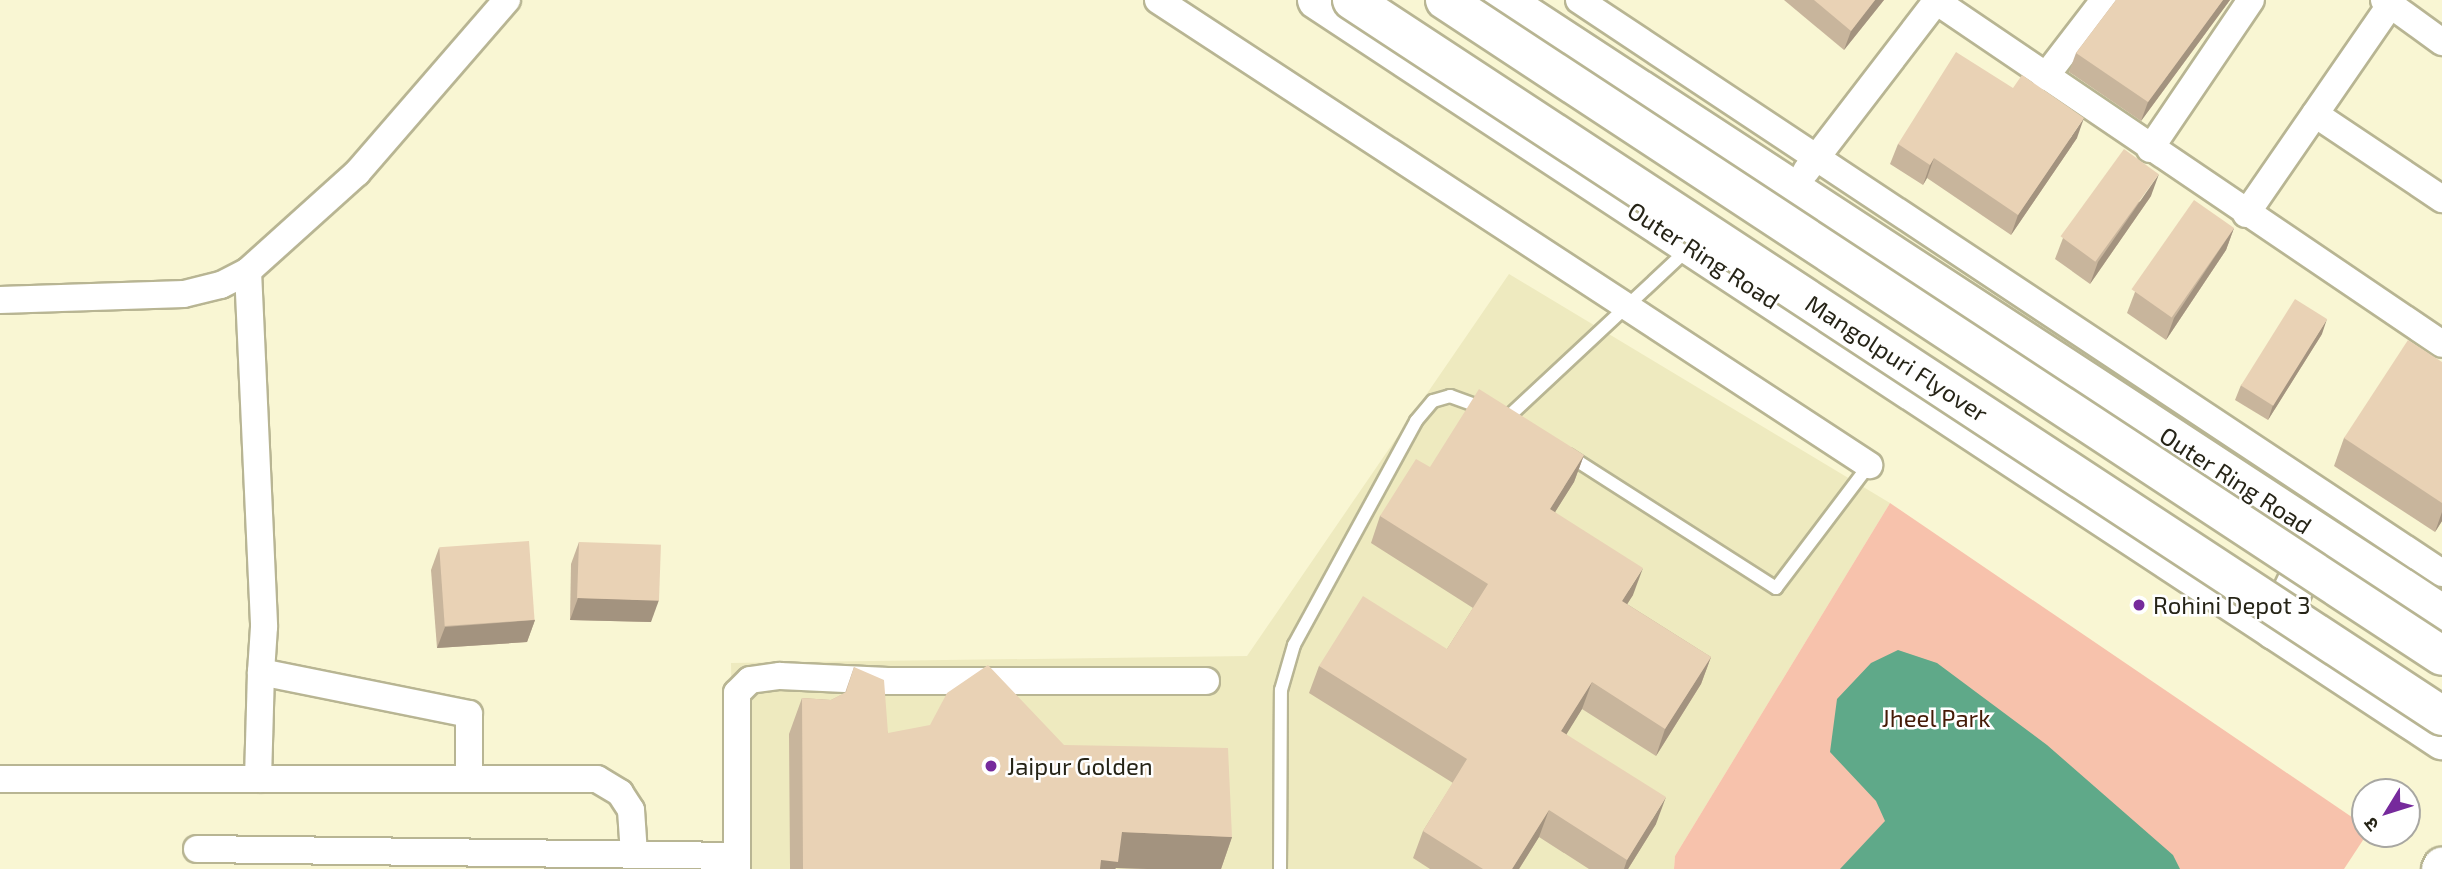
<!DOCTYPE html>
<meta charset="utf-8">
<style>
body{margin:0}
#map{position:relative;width:2442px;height:869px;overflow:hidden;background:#f9f6d3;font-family:"Exo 2","Noto Sans Devanagari",sans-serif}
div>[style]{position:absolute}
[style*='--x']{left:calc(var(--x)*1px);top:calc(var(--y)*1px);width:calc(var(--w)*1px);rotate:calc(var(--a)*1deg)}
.built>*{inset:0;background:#eeeabf}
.green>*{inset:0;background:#f7c2ac}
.water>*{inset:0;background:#5fa989}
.roads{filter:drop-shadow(2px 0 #b8b593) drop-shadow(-2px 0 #b8b593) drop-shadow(0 2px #b8b593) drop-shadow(0 -2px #b8b593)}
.lane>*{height:12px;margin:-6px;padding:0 6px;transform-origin:6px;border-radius:6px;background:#fff}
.street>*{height:26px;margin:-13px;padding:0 13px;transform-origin:13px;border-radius:13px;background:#fff}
.secondary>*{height:37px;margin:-18.5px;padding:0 18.5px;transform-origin:18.5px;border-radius:18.5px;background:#fff}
.primary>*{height:38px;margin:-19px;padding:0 19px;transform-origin:19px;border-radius:19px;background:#fff}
.bridges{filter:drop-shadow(2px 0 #b8b593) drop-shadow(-2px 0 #b8b593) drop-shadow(0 2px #b8b593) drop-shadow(0 -2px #b8b593)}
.highway-bridge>*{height:38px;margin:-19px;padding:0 19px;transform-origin:19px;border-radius:19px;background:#fff}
.wall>*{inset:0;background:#c8b59c}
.shaded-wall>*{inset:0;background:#a3937f}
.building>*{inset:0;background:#e9d2b5;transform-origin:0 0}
.dots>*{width:19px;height:19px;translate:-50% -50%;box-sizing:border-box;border:4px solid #fff;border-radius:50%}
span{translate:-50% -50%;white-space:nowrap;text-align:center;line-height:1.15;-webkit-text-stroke:5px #fff;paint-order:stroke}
.street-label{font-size:24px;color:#262417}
.poi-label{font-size:24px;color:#262417}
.left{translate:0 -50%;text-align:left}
.park-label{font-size:24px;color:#451b07}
.north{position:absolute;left:2351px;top:778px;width:70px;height:70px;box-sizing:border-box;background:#fff;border:2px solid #a8a7a2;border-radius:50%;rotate:232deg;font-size:19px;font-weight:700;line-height:28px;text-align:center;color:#262417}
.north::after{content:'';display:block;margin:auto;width:24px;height:32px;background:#762a9c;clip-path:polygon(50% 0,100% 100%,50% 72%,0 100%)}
</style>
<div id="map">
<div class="built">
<i style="clip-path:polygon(1509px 274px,1890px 503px,1675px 856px,1674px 869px,735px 869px,731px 663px,1247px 656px)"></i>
</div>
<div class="green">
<i style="clip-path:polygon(1890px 503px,2365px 826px,2367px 834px,2344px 869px,1674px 869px,1675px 856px)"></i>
</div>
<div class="water">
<i style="clip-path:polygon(1898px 650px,1937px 663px,2047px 745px,2173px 855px,2180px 869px,1840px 869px,1885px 821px,1876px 801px,1830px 752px,1837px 699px,1871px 663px)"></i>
</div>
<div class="roads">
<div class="lane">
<i style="--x:1568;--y:455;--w:247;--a:32.6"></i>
<i style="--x:1776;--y:588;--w:154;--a:-52.9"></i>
<i style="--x:1280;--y:869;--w:179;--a:-89.7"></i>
<i style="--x:1281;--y:690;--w:47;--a:-73.9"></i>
<i style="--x:1294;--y:645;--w:255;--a:-61.4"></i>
<i style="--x:1416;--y:421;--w:26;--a:-50"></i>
<i style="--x:1433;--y:401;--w:18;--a:-16"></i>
<i style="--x:1450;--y:396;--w:62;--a:19.9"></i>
<i style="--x:1508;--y:417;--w:246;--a:-43"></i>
</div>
<div class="street">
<i style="--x:1158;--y:0;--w:850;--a:33.19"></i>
<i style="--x:1579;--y:0;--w:1036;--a:33.58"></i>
<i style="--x:2384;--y:0;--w:72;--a:35.9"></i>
<i style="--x:1936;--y:1;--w:611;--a:34.13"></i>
<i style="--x:2045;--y:77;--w:97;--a:-52.5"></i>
<i style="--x:2315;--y:114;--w:153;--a:33.8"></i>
<i style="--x:2150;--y:149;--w:180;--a:-55.9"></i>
<i style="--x:1806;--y:171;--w:215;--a:-52.5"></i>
<i style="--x:2246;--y:214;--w:254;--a:-55.4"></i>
<i style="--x:248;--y:271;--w:356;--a:87.4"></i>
<i style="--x:264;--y:627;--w:45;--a:93.8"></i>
<i style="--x:261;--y:672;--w:212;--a:11.4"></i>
<i style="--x:469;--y:714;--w:65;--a:90"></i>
<i style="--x:0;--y:300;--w:184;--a:-1.9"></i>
<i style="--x:184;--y:294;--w:38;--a:-14"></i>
<i style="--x:221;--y:285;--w:30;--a:-27"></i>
<i style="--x:248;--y:271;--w:147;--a:-42"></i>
<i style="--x:357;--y:173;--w:229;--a:-49.1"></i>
<i style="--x:0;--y:779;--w:597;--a:0"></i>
<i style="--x:597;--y:779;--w:27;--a:31"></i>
<i style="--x:620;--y:793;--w:20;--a:57"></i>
<i style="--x:631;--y:810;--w:44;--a:86.1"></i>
<i style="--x:258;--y:779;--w:107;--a:-88.4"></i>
<i style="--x:197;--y:849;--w:540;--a:0.74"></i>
<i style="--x:737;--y:869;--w:176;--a:-90"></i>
<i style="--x:737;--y:693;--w:18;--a:-45"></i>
<i style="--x:750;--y:680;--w:30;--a:-8"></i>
<i style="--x:780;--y:676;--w:108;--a:2.7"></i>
<i style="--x:888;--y:681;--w:318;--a:0"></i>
</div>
<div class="secondary">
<i style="--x:2440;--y:869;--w:4;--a:-63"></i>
</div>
<div class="primary">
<i style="--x:1317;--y:0;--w:1347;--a:33.34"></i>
<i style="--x:1503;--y:0;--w:1122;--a:33.18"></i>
<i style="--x:2274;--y:630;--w:103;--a:-64.7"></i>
</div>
</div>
<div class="bridges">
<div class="highway-bridge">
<i style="--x:1352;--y:0;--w:1304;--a:33.3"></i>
<i style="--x:1445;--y:0;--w:1193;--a:33.34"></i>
</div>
</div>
<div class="wall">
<i style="clip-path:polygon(1784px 0,1884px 0,1844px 50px)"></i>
<i style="clip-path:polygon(2116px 0,2230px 0,2141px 121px,2069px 72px,2076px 53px)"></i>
<i style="clip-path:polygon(2077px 138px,2011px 235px,1927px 178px,1923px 185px,1890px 164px,1898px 144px)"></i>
<i style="clip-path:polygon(2151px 196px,2090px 284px,2055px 259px,2063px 238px)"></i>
<i style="clip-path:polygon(2234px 228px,2226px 250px,2166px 340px,2127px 313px,2135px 292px)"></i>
<i style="clip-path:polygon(2322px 334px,2268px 420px,2235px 400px,2241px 385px)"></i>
<i style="clip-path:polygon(2442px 362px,2442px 521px,2435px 532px,2334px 466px,2344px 438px)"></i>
<i style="clip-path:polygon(1584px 455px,1574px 482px,1555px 512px,1633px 595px,1627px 604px,1711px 657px,1701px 684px,1656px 756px,1582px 709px,1566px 734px,1656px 824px,1628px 869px,1589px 869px,1539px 837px,1519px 869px,1430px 869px,1413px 858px,1423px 831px,1453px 783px,1309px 693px,1319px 666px,1447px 649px,1473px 608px,1371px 543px,1380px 516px,1430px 467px)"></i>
<i style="clip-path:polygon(579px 542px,651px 622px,570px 620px,571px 564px)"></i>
<i style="clip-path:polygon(439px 548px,535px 620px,527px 642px,437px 648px,431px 570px)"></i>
<i style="clip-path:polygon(854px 667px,888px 733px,1064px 745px,1232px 837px,1221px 869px,1148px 869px,1116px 868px,1115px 869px,790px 869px,789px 734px,802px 698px,831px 700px,845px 693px)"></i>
</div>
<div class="shaded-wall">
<i style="clip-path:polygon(1875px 0,1884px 0,1844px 50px,1851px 31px)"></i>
<i style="clip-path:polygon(2223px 0,2230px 0,2141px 121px,2148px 102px)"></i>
<i style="clip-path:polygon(2084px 118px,2077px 138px,2011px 235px,2018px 215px)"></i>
<i style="clip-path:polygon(1934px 158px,1927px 178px,1923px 185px,1930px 165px)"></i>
<i style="clip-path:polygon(2159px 174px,2151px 196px,2090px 284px,2098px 262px)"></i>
<i style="clip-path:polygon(2234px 228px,2226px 250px,2166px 340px,2174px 318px)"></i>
<i style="clip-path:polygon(2327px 319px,2322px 334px,2268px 420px,2273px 405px)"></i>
<i style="clip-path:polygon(1584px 455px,1574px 482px,1540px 536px,1550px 509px)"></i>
<i style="clip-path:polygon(2442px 512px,2442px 521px,2435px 532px)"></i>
<i style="clip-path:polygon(1643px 568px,1633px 595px,1612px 628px,1622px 601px)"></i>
<i style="clip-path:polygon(578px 598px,659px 600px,651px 622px,570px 620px)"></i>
<i style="clip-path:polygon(535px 620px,527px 642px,437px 648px,445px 627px)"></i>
<i style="clip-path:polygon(1711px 657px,1701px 684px,1656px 756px,1665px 729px)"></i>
<i style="clip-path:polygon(1592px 682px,1582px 709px,1552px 758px,1561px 731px)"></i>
<i style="clip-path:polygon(1666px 797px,1656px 824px,1628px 869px,1624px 869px,1627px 860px)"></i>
<i style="clip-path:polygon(1549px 810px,1539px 837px,1519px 869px,1512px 869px)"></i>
<i style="clip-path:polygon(1122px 832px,1232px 837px,1221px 869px,1148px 869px,1116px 868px,1115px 869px,1098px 869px,1101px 860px)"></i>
</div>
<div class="building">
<i style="clip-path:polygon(1814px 0,1875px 0,1851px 31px)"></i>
<i style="clip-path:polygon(2116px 0,2223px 0,2148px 102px,2076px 53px)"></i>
<i style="clip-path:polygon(1956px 52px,2013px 88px,2022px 75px,2084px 118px,2018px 215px,1934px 158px,1930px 165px,1898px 144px)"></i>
<i style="left:2124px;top:149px;width:43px;height:108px;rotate:36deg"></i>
<i style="left:2194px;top:200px;width:49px;height:109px;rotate:35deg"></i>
<i style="left:2295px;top:299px;width:38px;height:102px;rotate:32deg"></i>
<i style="clip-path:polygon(2408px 340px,2442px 362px,2442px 503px,2344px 438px)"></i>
<i style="clip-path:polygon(1479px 389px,1584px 455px,1550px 509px,1643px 568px,1622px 601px,1711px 657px,1665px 729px,1592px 682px,1561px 731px,1666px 797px,1627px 860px,1549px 810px,1512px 869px,1483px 869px,1423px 831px,1467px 759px,1319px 666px,1363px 596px,1447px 649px,1488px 584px,1380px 516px,1416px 459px,1430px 467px)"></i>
<i style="left:529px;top:541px;width:79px;height:90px;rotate:86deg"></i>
<i style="left:579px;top:542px;width:82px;height:56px;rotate:2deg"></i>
<i style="clip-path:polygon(988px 665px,1064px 745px,1228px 748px,1232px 837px,1122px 832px,1118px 862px,1101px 860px,1100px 869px,803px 869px,802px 698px,831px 700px,846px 692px,854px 667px,884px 680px,888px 733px,930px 725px,947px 693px)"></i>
</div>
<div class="dots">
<i style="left:2139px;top:605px;background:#762a9c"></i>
<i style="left:991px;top:766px;background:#762a9c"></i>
</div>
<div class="street-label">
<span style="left:1704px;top:255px;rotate:33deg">Outer Ring Road</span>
<span style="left:1897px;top:358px;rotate:33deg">Mangolpuri Flyover</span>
<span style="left:2236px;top:480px;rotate:33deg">Outer Ring Road</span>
</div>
<div class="poi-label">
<span class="left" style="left:2153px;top:605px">Rohini Depot 3</span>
<span class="left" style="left:1007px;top:766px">Jaipur Golden</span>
</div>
<div class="park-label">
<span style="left:1936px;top:718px">Jheel Park</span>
</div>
<div class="north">उ</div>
</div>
